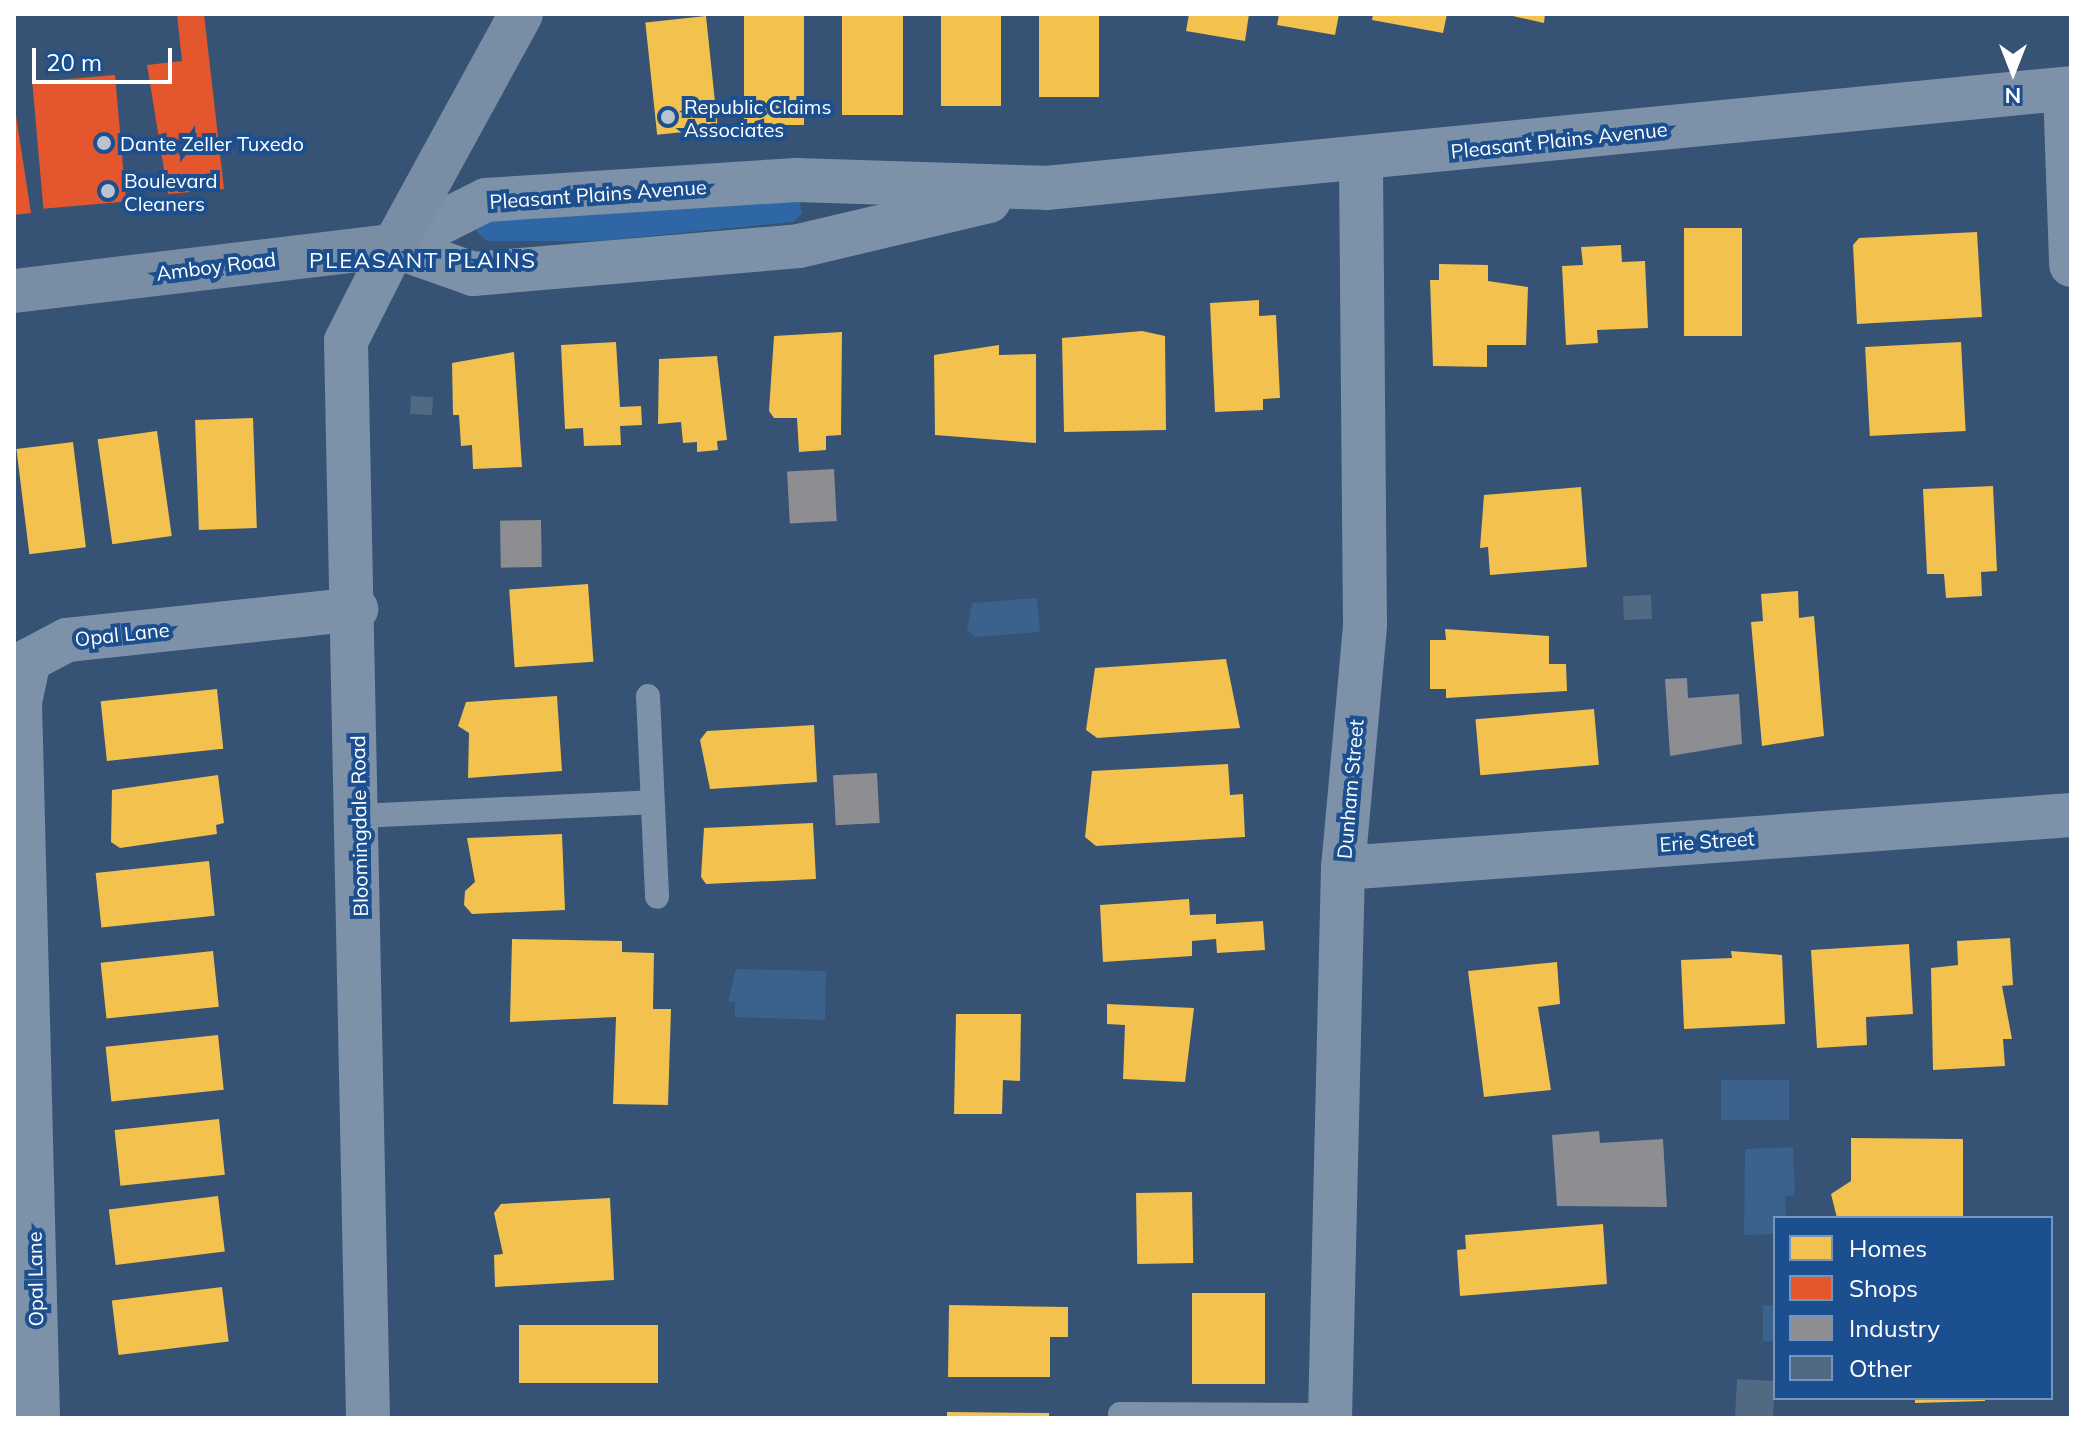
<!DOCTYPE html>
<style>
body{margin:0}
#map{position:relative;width:2085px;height:1432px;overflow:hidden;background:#365274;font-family:Mulish,sans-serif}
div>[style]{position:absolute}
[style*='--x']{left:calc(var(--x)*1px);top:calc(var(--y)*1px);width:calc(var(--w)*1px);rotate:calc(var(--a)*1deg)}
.green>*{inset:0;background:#2f66a5}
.water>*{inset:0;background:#3b618d;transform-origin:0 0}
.homes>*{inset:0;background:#f2c14e;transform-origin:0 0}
.shops>*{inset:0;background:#e4572e;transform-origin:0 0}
.industry>*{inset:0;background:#8d8d92;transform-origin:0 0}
.building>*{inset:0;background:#526984;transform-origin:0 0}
.service>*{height:24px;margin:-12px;padding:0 12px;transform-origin:12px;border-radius:12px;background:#7d92a8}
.minor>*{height:44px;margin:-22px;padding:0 22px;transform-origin:22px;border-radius:22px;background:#7d92a8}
.tertiary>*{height:44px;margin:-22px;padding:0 22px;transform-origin:22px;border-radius:22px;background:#7d92a8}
.secondary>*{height:44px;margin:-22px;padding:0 22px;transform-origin:22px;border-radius:22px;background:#798da4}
.dots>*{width:22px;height:22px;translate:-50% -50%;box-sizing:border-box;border:4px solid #1b4f8f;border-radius:50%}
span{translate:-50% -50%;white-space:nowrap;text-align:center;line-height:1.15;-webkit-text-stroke:8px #1b4f8f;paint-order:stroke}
.poi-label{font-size:20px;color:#fff}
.left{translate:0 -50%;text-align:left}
.street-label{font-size:20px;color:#fff}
.neighbourhood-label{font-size:22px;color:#fff;letter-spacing:2px}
.frame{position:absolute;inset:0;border:16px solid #fff;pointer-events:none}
.legend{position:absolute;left:1773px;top:1216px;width:280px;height:184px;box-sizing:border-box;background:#1b4f8f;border:2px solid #7695bc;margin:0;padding:10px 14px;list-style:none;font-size:24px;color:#fff}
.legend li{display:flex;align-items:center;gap:16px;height:40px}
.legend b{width:40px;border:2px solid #7695bc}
.north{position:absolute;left:1973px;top:32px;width:80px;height:80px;-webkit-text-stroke:6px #1b4f8f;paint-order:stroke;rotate:180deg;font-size:22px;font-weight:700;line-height:32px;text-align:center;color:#fff}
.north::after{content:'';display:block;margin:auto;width:28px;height:36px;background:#fff;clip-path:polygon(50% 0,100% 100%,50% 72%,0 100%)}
.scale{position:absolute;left:32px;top:48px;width:140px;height:36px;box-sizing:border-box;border:4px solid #fff;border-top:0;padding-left:10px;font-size:24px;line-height:28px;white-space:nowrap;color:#fff;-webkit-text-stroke:6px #1b4f8f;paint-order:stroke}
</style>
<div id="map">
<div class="green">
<i style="clip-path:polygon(799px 198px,802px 213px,793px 222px,598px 241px,487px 241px,476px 231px,481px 221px)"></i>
</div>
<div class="water">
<i style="clip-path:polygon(1037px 598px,1040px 632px,975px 637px,967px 630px,972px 603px)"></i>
<i style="clip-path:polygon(736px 969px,826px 971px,825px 1020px,735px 1017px,735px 1002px,728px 1002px)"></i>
<i style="left:1789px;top:1080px;width:40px;height:68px;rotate:90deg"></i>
<i style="clip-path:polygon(1793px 1147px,1795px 1195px,1785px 1196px,1786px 1218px,1775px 1218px,1775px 1234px,1744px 1235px,1745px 1149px)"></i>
<i style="left:1763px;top:1305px;width:12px;height:36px"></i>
</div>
<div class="homes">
<i style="left:744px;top:14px;width:60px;height:111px"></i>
<i style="left:842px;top:14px;width:61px;height:101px"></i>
<i style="left:941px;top:14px;width:60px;height:92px"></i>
<i style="left:1039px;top:14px;width:60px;height:83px"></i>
<i style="clip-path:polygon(1189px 14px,1249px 14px,1245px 41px,1186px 31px)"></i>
<i style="clip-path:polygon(1279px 14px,1339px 14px,1335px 35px,1277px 25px)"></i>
<i style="clip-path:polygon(1373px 14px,1447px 14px,1443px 33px,1372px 20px)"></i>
<i style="clip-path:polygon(1504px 14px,1545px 14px,1544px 23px)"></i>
<i style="left:706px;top:16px;width:113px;height:61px;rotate:84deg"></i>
<i style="left:1684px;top:228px;width:58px;height:108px"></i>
<i style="clip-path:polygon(1977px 232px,1982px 317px,1857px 324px,1853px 245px,1859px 238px)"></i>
<i style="clip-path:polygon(1621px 245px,1622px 262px,1645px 261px,1648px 328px,1597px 330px,1598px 343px,1566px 345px,1562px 266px,1583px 265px,1581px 247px)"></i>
<i style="clip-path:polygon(1439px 264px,1488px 265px,1488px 281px,1528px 287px,1526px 345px,1487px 345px,1487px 367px,1433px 366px,1430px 280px,1439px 280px)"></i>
<i style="clip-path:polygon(1259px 300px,1259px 316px,1276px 315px,1280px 398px,1263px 399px,1263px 410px,1215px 412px,1210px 303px)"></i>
<i style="clip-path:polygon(1142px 331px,1165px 336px,1166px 430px,1064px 432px,1062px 338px)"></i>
<i style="clip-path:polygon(842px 332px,841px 435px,826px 436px,826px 450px,799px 452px,797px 418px,774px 418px,769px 411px,774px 336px)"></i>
<i style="clip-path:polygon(616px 342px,620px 407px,641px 406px,642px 425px,620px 426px,621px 445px,584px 446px,583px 428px,565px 429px,561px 345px)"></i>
<i style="left:1961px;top:342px;width:89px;height:96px;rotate:87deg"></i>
<i style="clip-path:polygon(999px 345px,999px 355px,1036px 354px,1036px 443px,935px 435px,934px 355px)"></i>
<i style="clip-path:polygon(514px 352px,522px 467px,473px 469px,472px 445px,461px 446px,459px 415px,453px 415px,452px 363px)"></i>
<i style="clip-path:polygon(717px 356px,727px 440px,717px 441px,718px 450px,697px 452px,697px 442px,683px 443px,681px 422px,658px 424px,659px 359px)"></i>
<i style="left:253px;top:418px;width:110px;height:58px;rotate:88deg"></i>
<i style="left:157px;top:431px;width:106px;height:60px;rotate:82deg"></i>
<i style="left:73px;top:442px;width:106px;height:57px;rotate:83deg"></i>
<i style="clip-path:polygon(1993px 486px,1997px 571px,1981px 572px,1982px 596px,1946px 598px,1944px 574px,1927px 574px,1923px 489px)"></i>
<i style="clip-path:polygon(1581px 487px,1587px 567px,1490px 575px,1488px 547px,1480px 548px,1484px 495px)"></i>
<i style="left:588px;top:584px;width:78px;height:79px;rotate:86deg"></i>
<i style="clip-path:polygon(1798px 591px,1799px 618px,1814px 616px,1824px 736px,1762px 746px,1751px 622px,1763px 621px,1761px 594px)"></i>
<i style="clip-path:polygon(1445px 629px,1549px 636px,1549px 664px,1566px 664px,1567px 691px,1446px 698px,1446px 689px,1430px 689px,1430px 640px,1446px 640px)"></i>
<i style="clip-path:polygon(1226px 659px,1240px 728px,1097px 738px,1086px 730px,1095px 668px)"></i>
<i style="left:217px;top:689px;width:60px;height:117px;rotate:84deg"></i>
<i style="clip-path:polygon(557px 696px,562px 771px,468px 778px,469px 733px,458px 726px,466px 702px)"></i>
<i style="left:1594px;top:709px;width:56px;height:119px;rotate:85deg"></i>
<i style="clip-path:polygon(814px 725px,817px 782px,710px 789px,700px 740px,707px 731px)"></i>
<i style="clip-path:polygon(1228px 764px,1230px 795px,1243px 794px,1245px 837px,1096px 846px,1085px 837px,1092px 771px)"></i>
<i style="clip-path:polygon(218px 775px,224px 823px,216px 825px,217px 834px,120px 848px,111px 842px,112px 790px)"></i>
<i style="clip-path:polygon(813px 823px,816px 879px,706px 884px,701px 877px,704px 828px)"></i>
<i style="clip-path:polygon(562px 834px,565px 910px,472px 914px,464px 905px,465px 891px,475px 882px,467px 838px)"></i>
<i style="left:209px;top:861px;width:55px;height:114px;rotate:84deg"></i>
<i style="clip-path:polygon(1189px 899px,1190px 915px,1216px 914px,1216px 924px,1263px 921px,1265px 950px,1217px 953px,1216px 939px,1192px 941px,1192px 956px,1103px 962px,1100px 905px)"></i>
<i style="clip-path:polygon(2010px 938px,2013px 985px,2002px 986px,2012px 1039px,2003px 1039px,2005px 1066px,1933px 1070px,1931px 968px,1958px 965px,1957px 941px)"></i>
<i style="clip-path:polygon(512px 939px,622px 941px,622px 952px,654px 953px,653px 1009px,671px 1009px,668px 1105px,613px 1104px,616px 1017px,510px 1022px)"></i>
<i style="clip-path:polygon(1909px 944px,1913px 1014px,1866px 1017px,1867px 1045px,1817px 1048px,1811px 950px)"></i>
<i style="left:213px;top:951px;width:56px;height:113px;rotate:84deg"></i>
<i style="clip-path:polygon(1731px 951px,1782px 955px,1785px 1024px,1684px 1029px,1681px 960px,1732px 958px)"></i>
<i style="clip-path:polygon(1557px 962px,1560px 1004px,1538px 1007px,1551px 1090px,1484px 1097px,1468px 971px)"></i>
<i style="clip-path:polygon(1107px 1004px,1194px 1008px,1185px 1082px,1123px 1079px,1125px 1025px,1107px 1024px)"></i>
<i style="clip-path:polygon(956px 1014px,1021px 1014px,1020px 1081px,1003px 1080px,1002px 1114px,954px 1114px)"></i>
<i style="left:218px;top:1035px;width:55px;height:113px;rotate:84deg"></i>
<i style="left:219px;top:1119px;width:56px;height:105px;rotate:84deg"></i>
<i style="clip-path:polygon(1851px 1138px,1963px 1139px,1963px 1218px,1837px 1218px,1831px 1194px,1851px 1181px)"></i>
<i style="left:1192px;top:1192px;width:71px;height:56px;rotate:89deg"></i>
<i style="left:218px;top:1196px;width:56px;height:110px;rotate:83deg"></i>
<i style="clip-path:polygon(610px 1198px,614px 1280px,495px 1287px,494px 1255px,503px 1254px,494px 1213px,501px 1204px)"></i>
<i style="clip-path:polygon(1603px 1224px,1607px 1284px,1460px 1296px,1457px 1250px,1466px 1249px,1465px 1235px)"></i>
<i style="left:222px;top:1287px;width:55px;height:111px;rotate:83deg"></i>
<i style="left:1192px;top:1293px;width:73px;height:91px"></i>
<i style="clip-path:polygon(949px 1305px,1068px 1307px,1068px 1337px,1050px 1337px,1050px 1377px,948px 1377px)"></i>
<i style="left:658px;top:1325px;width:58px;height:139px;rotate:90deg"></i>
<i style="clip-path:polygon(1915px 1398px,1985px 1398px,1985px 1401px,1915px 1403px)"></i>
<i style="clip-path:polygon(947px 1412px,1049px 1413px,1049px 1418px,947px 1418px)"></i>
</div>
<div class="shops">
<i style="clip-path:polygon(177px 14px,204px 14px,224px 189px,168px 194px,147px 65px,182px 61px)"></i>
<i style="left:115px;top:75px;width:127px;height:83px;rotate:85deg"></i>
<i style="clip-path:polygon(14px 103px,31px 213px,14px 215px)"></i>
</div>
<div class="industry">
<i style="left:834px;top:469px;width:52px;height:47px;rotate:87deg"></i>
<i style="left:541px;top:520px;width:47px;height:41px;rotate:89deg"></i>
<i style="clip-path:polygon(1687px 678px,1688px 698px,1739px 694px,1742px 744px,1670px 756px,1665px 679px)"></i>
<i style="left:877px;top:773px;width:50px;height:44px;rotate:87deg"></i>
<i style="clip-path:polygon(1599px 1131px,1600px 1143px,1663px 1139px,1667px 1207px,1557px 1206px,1552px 1135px)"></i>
</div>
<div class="building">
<i style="left:411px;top:396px;width:22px;height:18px;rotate:3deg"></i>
<i style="left:1651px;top:595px;width:24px;height:28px;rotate:88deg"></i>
<i style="left:1737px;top:1379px;width:38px;height:39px;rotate:3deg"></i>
</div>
<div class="service">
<i style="--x:648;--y:696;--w:201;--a:87.4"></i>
<i style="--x:359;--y:816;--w:293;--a:-2.7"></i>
<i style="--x:1120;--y:1414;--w:210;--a:0.3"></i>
</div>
<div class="minor">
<i style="--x:2065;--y:89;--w:176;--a:88"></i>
<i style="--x:394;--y:246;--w:103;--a:-26.6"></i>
<i style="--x:486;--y:200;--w:311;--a:-3.7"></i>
<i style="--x:796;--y:180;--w:250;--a:1.8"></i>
<i style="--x:1046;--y:188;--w:1030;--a:-5.57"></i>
<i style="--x:394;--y:246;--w:84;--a:19.5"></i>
<i style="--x:473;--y:274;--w:327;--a:-4.9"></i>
<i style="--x:799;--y:246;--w:195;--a:-13.3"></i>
<i style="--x:1343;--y:868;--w:730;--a:-4.16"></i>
<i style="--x:38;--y:1418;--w:716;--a:-91.44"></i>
<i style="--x:20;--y:702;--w:43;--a:-77.9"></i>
<i style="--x:29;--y:660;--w:43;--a:-27.8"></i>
<i style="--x:67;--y:640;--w:291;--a:-6.1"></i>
<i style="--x:1330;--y:1418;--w:550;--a:-88.65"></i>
<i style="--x:1343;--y:868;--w:244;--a:-84.8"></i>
<i style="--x:1365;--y:625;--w:465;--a:-90.5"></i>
</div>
<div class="tertiary">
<i style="--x:368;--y:1418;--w:1077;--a:-91.17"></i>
<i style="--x:346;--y:341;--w:106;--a:-63.2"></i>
</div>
<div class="secondary">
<i style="--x:14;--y:291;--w:383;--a:-6.8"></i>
<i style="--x:394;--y:246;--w:264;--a:-61.3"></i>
</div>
<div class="dots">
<i style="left:668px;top:117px;background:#b9c2ce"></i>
<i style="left:104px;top:143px;background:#b9c2ce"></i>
<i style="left:108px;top:191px;background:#b9c2ce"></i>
</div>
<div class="poi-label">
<span class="left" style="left:684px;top:118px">Republic Claims<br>Associates</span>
<span class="left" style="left:120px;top:143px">Dante Zeller Tuxedo</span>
<span class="left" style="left:124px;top:192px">Boulevard<br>Cleaners</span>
</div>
<div class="street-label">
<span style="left:1559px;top:140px;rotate:-6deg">Pleasant Plains Avenue</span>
<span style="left:598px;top:194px;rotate:-4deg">Pleasant Plains Avenue</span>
<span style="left:216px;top:266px;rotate:-7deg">Amboy Road</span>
<span style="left:122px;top:634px;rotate:-6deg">Opal Lane</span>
<span style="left:1350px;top:789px;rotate:-85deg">Dunham Street</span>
<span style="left:359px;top:826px;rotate:-91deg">Bloomingdale Road</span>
<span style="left:1707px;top:841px;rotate:-4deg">Erie Street</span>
<span style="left:35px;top:1279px;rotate:-91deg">Opal Lane</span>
</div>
<div class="neighbourhood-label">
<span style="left:423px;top:261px">PLEASANT PLAINS</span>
</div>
<div class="frame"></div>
<ul class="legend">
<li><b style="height:22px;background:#f2c14e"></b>Homes</li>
<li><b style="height:22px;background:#e4572e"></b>Shops</li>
<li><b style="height:22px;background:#8d8d92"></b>Industry</li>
<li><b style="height:22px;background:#526984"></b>Other</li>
</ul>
<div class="north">N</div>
<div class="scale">20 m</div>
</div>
